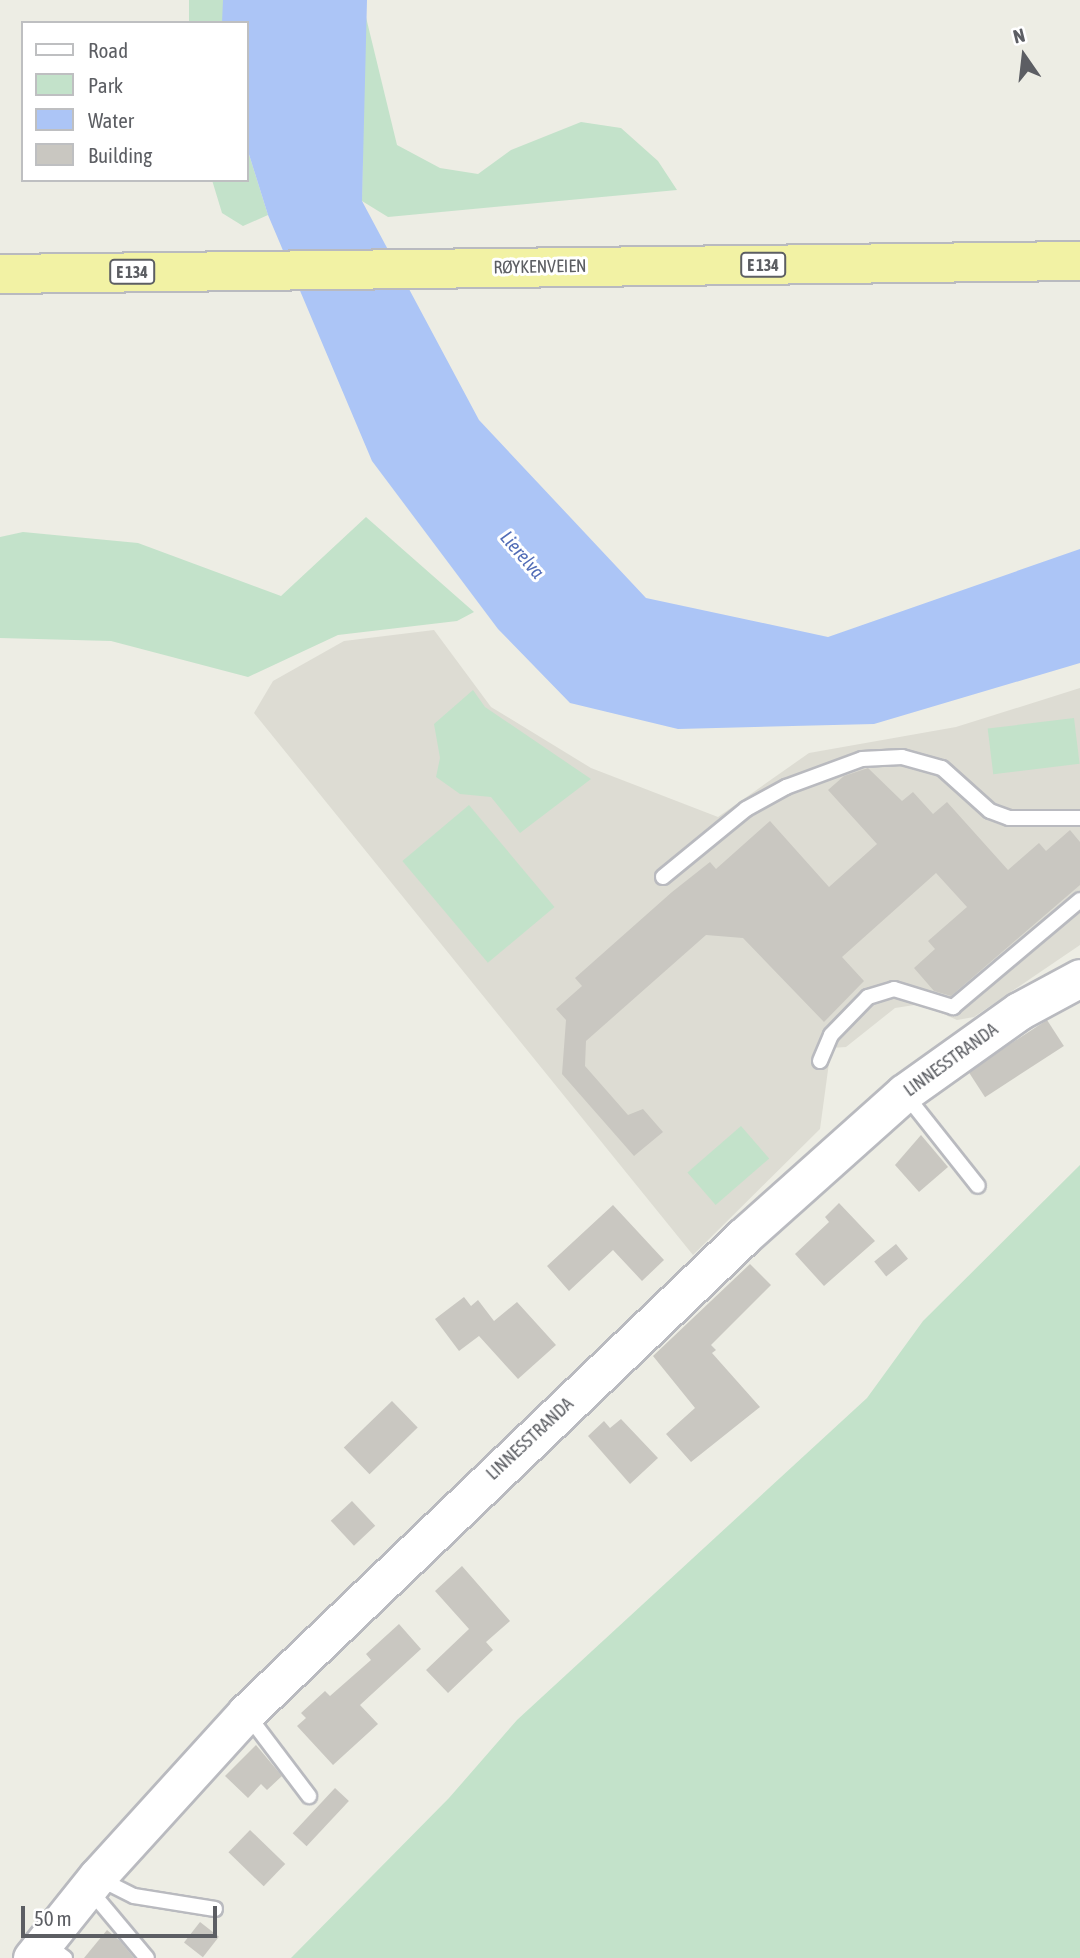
<!DOCTYPE html>
<meta charset="utf-8">
<style>
body{margin:0}
#map{position:relative;width:1080px;height:1958px;overflow:hidden;background:#edede4;font-family:"Asap Condensed",sans-serif}
div>[style]{position:absolute}
[style*='--x']{left:calc(var(--x)*1px);top:calc(var(--y)*1px);width:calc(var(--w)*1px);rotate:calc(var(--a)*1deg)}
.education>*{inset:0;background:#dddcd3}
.green>*{inset:0;background:#c3e2ca;transform-origin:0 0}
.water>*{inset:0;background:#acc5f6}
.building>*{inset:0;background:#c9c7c1;transform-origin:0 0}
.roads{filter:drop-shadow(2px 0 #b9babf) drop-shadow(-2px 0 #b9babf) drop-shadow(0 2px #b9babf) drop-shadow(0 -2px #b9babf)}
.service>*{height:14px;margin:-7px;padding:0 7px;transform-origin:7px;border-radius:7px;background:#fff}
.tertiary>*{height:37px;margin:-18.5px;padding:0 18.5px;transform-origin:18.5px;border-radius:18.5px;background:#fff}
.trunk>*{height:38px;margin:-19px;padding:0 19px;transform-origin:19px;border-radius:19px;background:#f2f2a4}
span{translate:-50% -50%;white-space:nowrap;text-align:center;line-height:1.15;-webkit-text-stroke:6px #fff;paint-order:stroke}
.shield-label span{padding:2px 5px;background:#fff;border:2px solid;border-radius:5px;-webkit-text-stroke-width:0}
.shield-label{font-size:16px;color:#5c5e63;font-weight:700}
.street-label{font-size:18px;color:#5c5e63}
.water-label{font-size:19px;color:#516cb7;font-style:italic}
.legend{position:absolute;left:21px;top:21px;width:228px;height:161px;box-sizing:border-box;background:#fff;border:2px solid #bebfc1;margin:0;padding:9px 12px;list-style:none;font-size:21px;color:#5c5e63}
.legend li{display:flex;align-items:center;gap:14px;height:35px}
.legend b{width:35px;border:2px solid #bebfc1}
.north{position:absolute;left:989px;top:21px;width:70px;height:70px;-webkit-text-stroke:5px #fff;paint-order:stroke;rotate:346deg;font-size:19px;font-weight:700;line-height:28px;text-align:center;color:#5c5e63}
.north::after{content:'';display:block;margin:auto;width:24px;height:32px;background:#5c5e63;clip-path:polygon(50% 0,100% 100%,50% 72%,0 100%)}
.scale{position:absolute;left:21px;top:1906px;width:196px;height:32px;box-sizing:border-box;border:4px solid #5c5e63;border-top:0;padding-left:9px;font-size:21px;line-height:24px;white-space:nowrap;color:#5c5e63;-webkit-text-stroke:5px #fff;paint-order:stroke}
</style>
<div id="map">
<div class="education">
<i style="clip-path:polygon(434px 630px,491px 707px,591px 768px,718px 817px,809px 753px,956px 727px,1080px 688px,1080px 945px,974px 1017px,957px 1020px,921px 1004px,895px 1008px,846px 1047px,831px 1048px,820px 1129px,693px 1255px,254px 713px,273px 681px,344px 641px)"></i>
</div>
<div class="green">
<i style="left:189px;top:0;width:34px;height:23px"></i>
<i style="clip-path:polygon(364px 9px,397px 145px,440px 168px,478px 174px,511px 150px,581px 122px,621px 128px,658px 161px,677px 190px,388px 217px,362px 201px)"></i>
<i style="clip-path:polygon(247px 148px,268px 215px,243px 226px,222px 213px,212px 180px,247px 180px)"></i>
<i style="clip-path:polygon(366px 517px,474px 612px,457px 621px,338px 635px,248px 677px,111px 641px,0 638px,0 537px,23px 532px,138px 543px,281px 596px)"></i>
<i style="clip-path:polygon(473px 690px,485px 707px,591px 779px,520px 833px,491px 797px,460px 794px,436px 777px,440px 758px,434px 724px)"></i>
<i style="left:1074px;top:718px;width:46px;height:87px;rotate:83deg"></i>
<i style="left:469px;top:805px;width:133px;height:87px;rotate:50deg"></i>
<i style="left:741px;top:1126px;width:43px;height:71px;rotate:49deg"></i>
<i style="clip-path:polygon(1080px 1165px,1080px 1958px,291px 1958px,449px 1798px,517px 1720px,867px 1398px,923px 1321px)"></i>
</div>
<div class="water">
<i style="clip-path:polygon(223px 0,367px 0,362px 201px,479px 420px,646px 598px,828px 637px,1080px 549px,1080px 663px,874px 724px,678px 729px,570px 703px,498px 629px,372px 461px,268px 215px,247px 148px,247px 23px,222px 23px)"></i>
</div>
<div class="building">
<i style="clip-path:polygon(868px 768px,902px 801px,913px 792px,933px 814px,947px 802px,1008px 870px,1039px 843px,1046px 851px,1070px 830px,1080px 842px,1080px 885px,951px 996px,934px 991px,914px 968px,935px 949px,928px 941px,967px 907px,936px 873px,842px 957px,864px 981px,824px 1022px,743px 938px,706px 935px,586px 1041px,585px 1066px,628px 1115px,643px 1109px,663px 1132px,634px 1156px,562px 1074px,566px 1020px,556px 1009px,582px 986px,575px 978px,672px 892px,710px 862px,716px 869px,770px 821px,829px 887px,877px 844px,828px 790px,844px 776px)"></i>
<i style="left:1047px;top:1020px;width:31px;height:94px;rotate:57deg"></i>
<i style="clip-path:polygon(921px 1135px,948px 1167px,919px 1192px,895px 1165px)"></i>
<i style="clip-path:polygon(839px 1203px,875px 1241px,824px 1286px,795px 1254px,829px 1222px,825px 1217px)"></i>
<i style="clip-path:polygon(613px 1205px,664px 1260px,642px 1281px,613px 1250px,569px 1291px,547px 1266px)"></i>
<i style="left:896px;top:1244px;width:19px;height:28px;rotate:51deg"></i>
<i style="clip-path:polygon(750px 1264px,771px 1285px,711px 1345px,716px 1350px,712px 1353px,760px 1407px,691px 1462px,666px 1434px,695px 1408px,653px 1356px)"></i>
<i style="clip-path:polygon(464px 1297px,471px 1306px,478px 1300px,494px 1321px,517px 1302px,556px 1345px,518px 1379px,479px 1336px,459px 1351px,435px 1319px)"></i>
<i style="left:392px;top:1401px;width:37px;height:67px;rotate:46deg"></i>
<i style="clip-path:polygon(621px 1419px,658px 1458px,630px 1484px,588px 1436px,604px 1421px,610px 1428px)"></i>
<i style="left:352px;top:1501px;width:34px;height:29px;rotate:47deg"></i>
<i style="clip-path:polygon(462px 1566px,510px 1621px,486px 1642px,493px 1650px,448px 1693px,426px 1670px,469px 1629px,435px 1591px)"></i>
<i style="clip-path:polygon(399px 1624px,421px 1649px,360px 1705px,378px 1724px,333px 1765px,297px 1726px,306px 1718px,301px 1713px,325px 1691px,330px 1696px,371px 1660px,366px 1654px)"></i>
<i style="clip-path:polygon(256px 1745px,282px 1776px,267px 1790px,261px 1784px,248px 1798px,225px 1776px)"></i>
<i style="left:335px;top:1788px;width:19px;height:62px;rotate:43deg"></i>
<i style="left:250px;top:1830px;width:49px;height:31px;rotate:44deg"></i>
<i style="left:200px;top:1922px;width:24px;height:26px;rotate:38deg"></i>
<i style="clip-path:polygon(107px 1930px,120px 1941px,134px 1958px,84px 1958px)"></i>
</div>
<div class="roads">
<div class="service">
<i style="--x:663;--y:877;--w:107;--a:-39.3"></i>
<i style="--x:746;--y:809;--w:46;--a:-28.8"></i>
<i style="--x:786;--y:787;--w:81;--a:-20.2"></i>
<i style="--x:862;--y:759;--w:40;--a:-2.9"></i>
<i style="--x:902;--y:757;--w:41;--a:15.4"></i>
<i style="--x:942;--y:768;--w:64;--a:41.9"></i>
<i style="--x:990;--y:811;--w:20;--a:20"></i>
<i style="--x:1009;--y:818;--w:71;--a:0"></i>
<i style="--x:820;--y:1061;--w:28;--a:-67"></i>
<i style="--x:831;--y:1035;--w:53;--a:-45.8"></i>
<i style="--x:868;--y:997;--w:27;--a:-17"></i>
<i style="--x:894;--y:989;--w:62;--a:17"></i>
<i style="--x:953;--y:1007;--w:166;--a:-40.1"></i>
<i style="--x:905;--y:1094;--w:117;--a:51.6"></i>
<i style="--x:247;--y:1714;--w:103;--a:52.9"></i>
<i style="--x:98;--y:1878;--w:40;--a:26.6"></i>
<i style="--x:134;--y:1896;--w:82;--a:9.1"></i>
<i style="--x:89;--y:1889;--w:90;--a:50"></i>
<i style="--x:45;--y:1943;--w:25;--a:37"></i>
</div>
<div class="tertiary">
<i style="--x:32;--y:1958;--w:104;--a:-51.3"></i>
<i style="--x:97;--y:1877;--w:222;--a:-47.7"></i>
<i style="--x:246;--y:1713;--w:688;--a:-43.76"></i>
<i style="--x:743;--y:1237;--w:216;--a:-41.8"></i>
<i style="--x:904;--y:1093;--w:141;--a:-35.5"></i>
<i style="--x:1019;--y:1011;--w:69;--a:-28.4"></i>
</div>
<div class="trunk">
<i style="--x:0;--y:274;--w:1080;--a:-0.69"></i>
</div>
</div>
<div class="shield-label">
<span style="left:763px;top:265px">E 134</span>
<span style="left:132px;top:272px">E 134</span>
</div>
<div class="street-label">
<span style="left:540px;top:267px;rotate:-1deg">RØYKENVEIEN</span>
<span style="left:951px;top:1060px;rotate:-36deg">LINNESSTRANDA</span>
<span style="left:530px;top:1439px;rotate:-43deg">LINNESSTRANDA</span>
</div>
<div class="water-label">
<span style="left:522px;top:555px;rotate:49deg">Lierelva</span>
</div>
<ul class="legend">
<li><b style="height:9px;background:#fff"></b>Road</li>
<li><b style="height:19px;background:#c3e2ca"></b>Park</li>
<li><b style="height:19px;background:#acc5f6"></b>Water</li>
<li><b style="height:19px;background:#c9c7c1"></b>Building</li>
</ul>
<div class="north">N</div>
<div class="scale">50 m</div>
</div>
